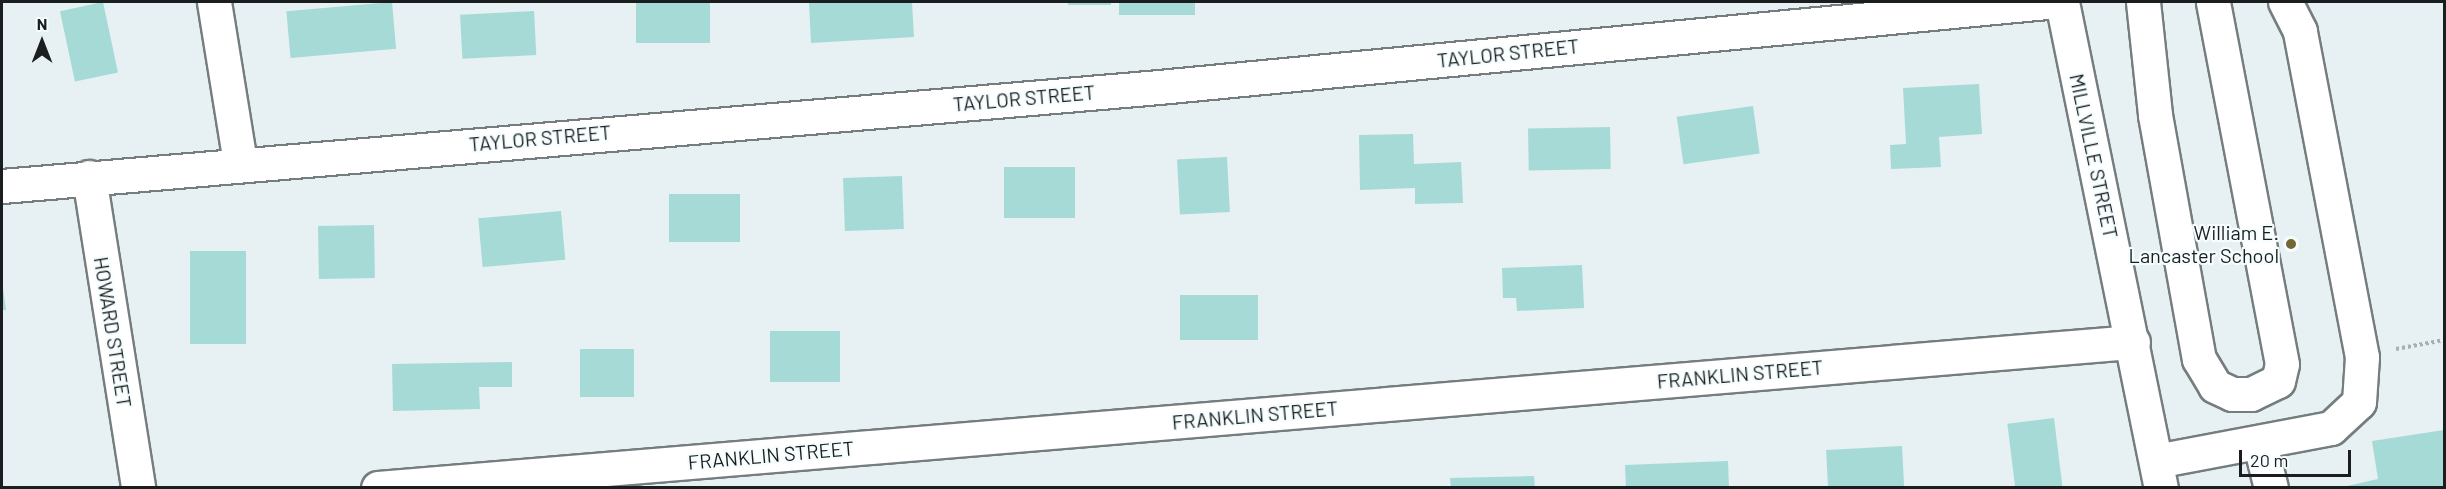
<!DOCTYPE html>
<style>
body{margin:0}
#map{position:relative;width:2446px;height:489px;overflow:hidden;background:#e7f0f2;font-family:Barlow,sans-serif}
div>[style]{position:absolute}
[style*='--x']{left:calc(var(--x)*1px);top:calc(var(--y)*1px);width:calc(var(--w)*1px);rotate:calc(var(--a)*1deg)}
.building>*{inset:0;background:#a6dad6;transform-origin:0 0}
.path>*{height:4px;margin-top:-2px;transform-origin:0;background:repeating-linear-gradient(90deg,#a7afb0 0 3px,transparent 0 6px)}
.roads{filter:drop-shadow(2px 0 #757d7f) drop-shadow(-2px 0 #757d7f) drop-shadow(0 2px #757d7f) drop-shadow(0 -2px #757d7f)}
.minor>*{height:33px;margin:-16.5px;padding:0 16.5px;transform-origin:16.5px;border-radius:16.5px;background:#fff}
.dots>*{width:16px;height:16px;translate:-50% -50%;box-sizing:border-box;border:3px solid #f5fdfe;border-radius:50%}
span{translate:-50% -50%;white-space:nowrap;text-align:center;line-height:1.15;-webkit-text-stroke:4.5px #f5fdfe;paint-order:stroke}
.street-label{font-size:20px;color:#1b1e1f}
.poi-label{font-size:20px;color:#1b1e1f}
.right{translate:-100% -50%;text-align:right}
.frame{position:absolute;inset:0;border:3px solid #1b1e1f;pointer-events:none}
.north{position:absolute;left:12px;top:12px;width:60px;height:60px;-webkit-text-stroke:4px #f5fdfe;paint-order:stroke;rotate:0deg;font-size:16px;font-weight:700;line-height:24px;text-align:center;color:#1b1e1f}
.north::after{content:'';display:block;margin:auto;width:21px;height:27px;background:#1b1e1f;clip-path:polygon(50% 0,100% 100%,50% 72%,0 100%)}
.scale{position:absolute;left:2239px;top:450px;width:112px;height:27px;box-sizing:border-box;border:3px solid #1b1e1f;border-top:0;padding-left:8px;font-size:18px;line-height:21px;white-space:nowrap;color:#1b1e1f;-webkit-text-stroke:4px #f5fdfe;paint-order:stroke}
</style>
<div id="map">
<div class="building">
<i style="left:103px;top:2px;width:72px;height:44px;rotate:78deg"></i>
<i style="left:392px;top:2px;width:47px;height:106px;rotate:85deg"></i>
<i style="left:636px;top:2px;width:74px;height:41px"></i>
<i style="clip-path:polygon(809px 2px,912px 2px,914px 37px,811px 43px)"></i>
<i style="left:1068px;top:2px;width:43px;height:3px"></i>
<i style="left:1119px;top:2px;width:76px;height:13px"></i>
<i style="left:534px;top:11px;width:44px;height:74px;rotate:87deg"></i>
<i style="clip-path:polygon(1979px 84px,1982px 134px,1939px 137px,1941px 167px,1891px 169px,1890px 145px,1906px 144px,1903px 88px)"></i>
<i style="left:1753px;top:106px;width:48px;height:77px;rotate:82deg"></i>
<i style="left:1610px;top:127px;width:42px;height:82px;rotate:89deg"></i>
<i style="clip-path:polygon(1413px 134px,1414px 164px,1461px 162px,1463px 203px,1415px 204px,1415px 188px,1360px 190px,1359px 135px)"></i>
<i style="left:1227px;top:157px;width:55px;height:50px;rotate:87deg"></i>
<i style="left:1004px;top:167px;width:71px;height:51px"></i>
<i style="left:902px;top:176px;width:53px;height:59px;rotate:88deg"></i>
<i style="left:669px;top:194px;width:71px;height:48px"></i>
<i style="left:561px;top:211px;width:49px;height:83px;rotate:85deg"></i>
<i style="left:374px;top:225px;width:53px;height:56px;rotate:89deg"></i>
<i style="left:190px;top:251px;width:56px;height:93px"></i>
<i style="clip-path:polygon(1582px 265px,1584px 308px,1517px 311px,1516px 298px,1503px 298px,1502px 268px)"></i>
<i style="clip-path:polygon(2px 281px,6px 310px,2px 310px)"></i>
<i style="left:1180px;top:295px;width:78px;height:45px"></i>
<i style="left:770px;top:331px;width:70px;height:51px"></i>
<i style="left:580px;top:349px;width:54px;height:48px"></i>
<i style="clip-path:polygon(512px 362px,512px 387px,479px 387px,480px 409px,393px 411px,392px 364px)"></i>
<i style="left:2054px;top:418px;width:71px;height:47px;rotate:83deg"></i>
<i style="clip-path:polygon(2444px 430px,2444px 488px,2338px 488px,2378px 479px,2372px 441px)"></i>
<i style="left:1902px;top:446px;width:42px;height:76px;rotate:87deg"></i>
<i style="clip-path:polygon(1728px 461px,1729px 488px,1626px 488px,1625px 465px)"></i>
<i style="clip-path:polygon(1534px 476px,1535px 488px,1451px 488px,1450px 478px)"></i>
</div>
<div class="path">
<i style="--x:2396;--y:349;--w:49;--a:-10.6"></i>
</div>
<div class="roads">
<div class="minor">
<i style="--x:214;--y:2;--w:162;--a:80.8"></i>
<i style="--x:2062;--y:2;--w:496;--a:78.5"></i>
<i style="--x:2143;--y:2;--w:114;--a:83.9"></i>
<i style="--x:2155;--y:115;--w:248;--a:79.8"></i>
<i style="--x:2199;--y:359;--w:31;--a:59"></i>
<i style="--x:2215;--y:386;--w:19;--a:25"></i>
<i style="--x:2232;--y:394;--w:19;--a:0"></i>
<i style="--x:2251;--y:394;--w:30;--a:-26"></i>
<i style="--x:2278;--y:381;--w:17;--a:-77"></i>
<i style="--x:2282;--y:364;--w:369;--a:-100.8"></i>
<i style="--x:89;--y:177;--w:315;--a:81"></i>
<i style="--x:2;--y:186;--w:1161;--a:-4.89"></i>
<i style="--x:1159;--y:87;--w:891;--a:-5.47"></i>
<i style="--x:2260;--y:444;--w:45;--a:76"></i>
<i style="--x:2156;--y:461;--w:178;--a:-10.7"></i>
<i style="--x:2331;--y:428;--w:38;--a:-43"></i>
<i style="--x:2359;--y:402;--w:45;--a:-86.2"></i>
<i style="--x:2362;--y:357;--w:332;--a:-100.8"></i>
<i style="--x:2300;--y:31;--w:33;--a:-117"></i>
<i style="--x:378;--y:488;--w:1761;--a:-4.76"></i>
</div>
</div>
<div class="dots">
<i style="left:2291px;top:244px;background:#756734"></i>
</div>
<div class="street-label">
<span style="left:1508px;top:53px;rotate:-6deg">TAYLOR STREET</span>
<span style="left:1024px;top:98px;rotate:-5deg">TAYLOR STREET</span>
<span style="left:540px;top:138px;rotate:-5deg">TAYLOR STREET</span>
<span style="left:2094px;top:156px;rotate:78deg">MILLVILLE STREET</span>
<span style="left:113px;top:332px;rotate:81deg">HOWARD STREET</span>
<span style="left:1740px;top:374px;rotate:-5deg">FRANKLIN STREET</span>
<span style="left:1255px;top:415px;rotate:-5deg">FRANKLIN STREET</span>
<span style="left:771px;top:455px;rotate:-5deg">FRANKLIN STREET</span>
</div>
<div class="poi-label">
<span class="right" style="left:2279px;top:244px">William E.<br>Lancaster School</span>
</div>
<div class="frame"></div>
<div class="north">N</div>
<div class="scale">20 m</div>
</div>
